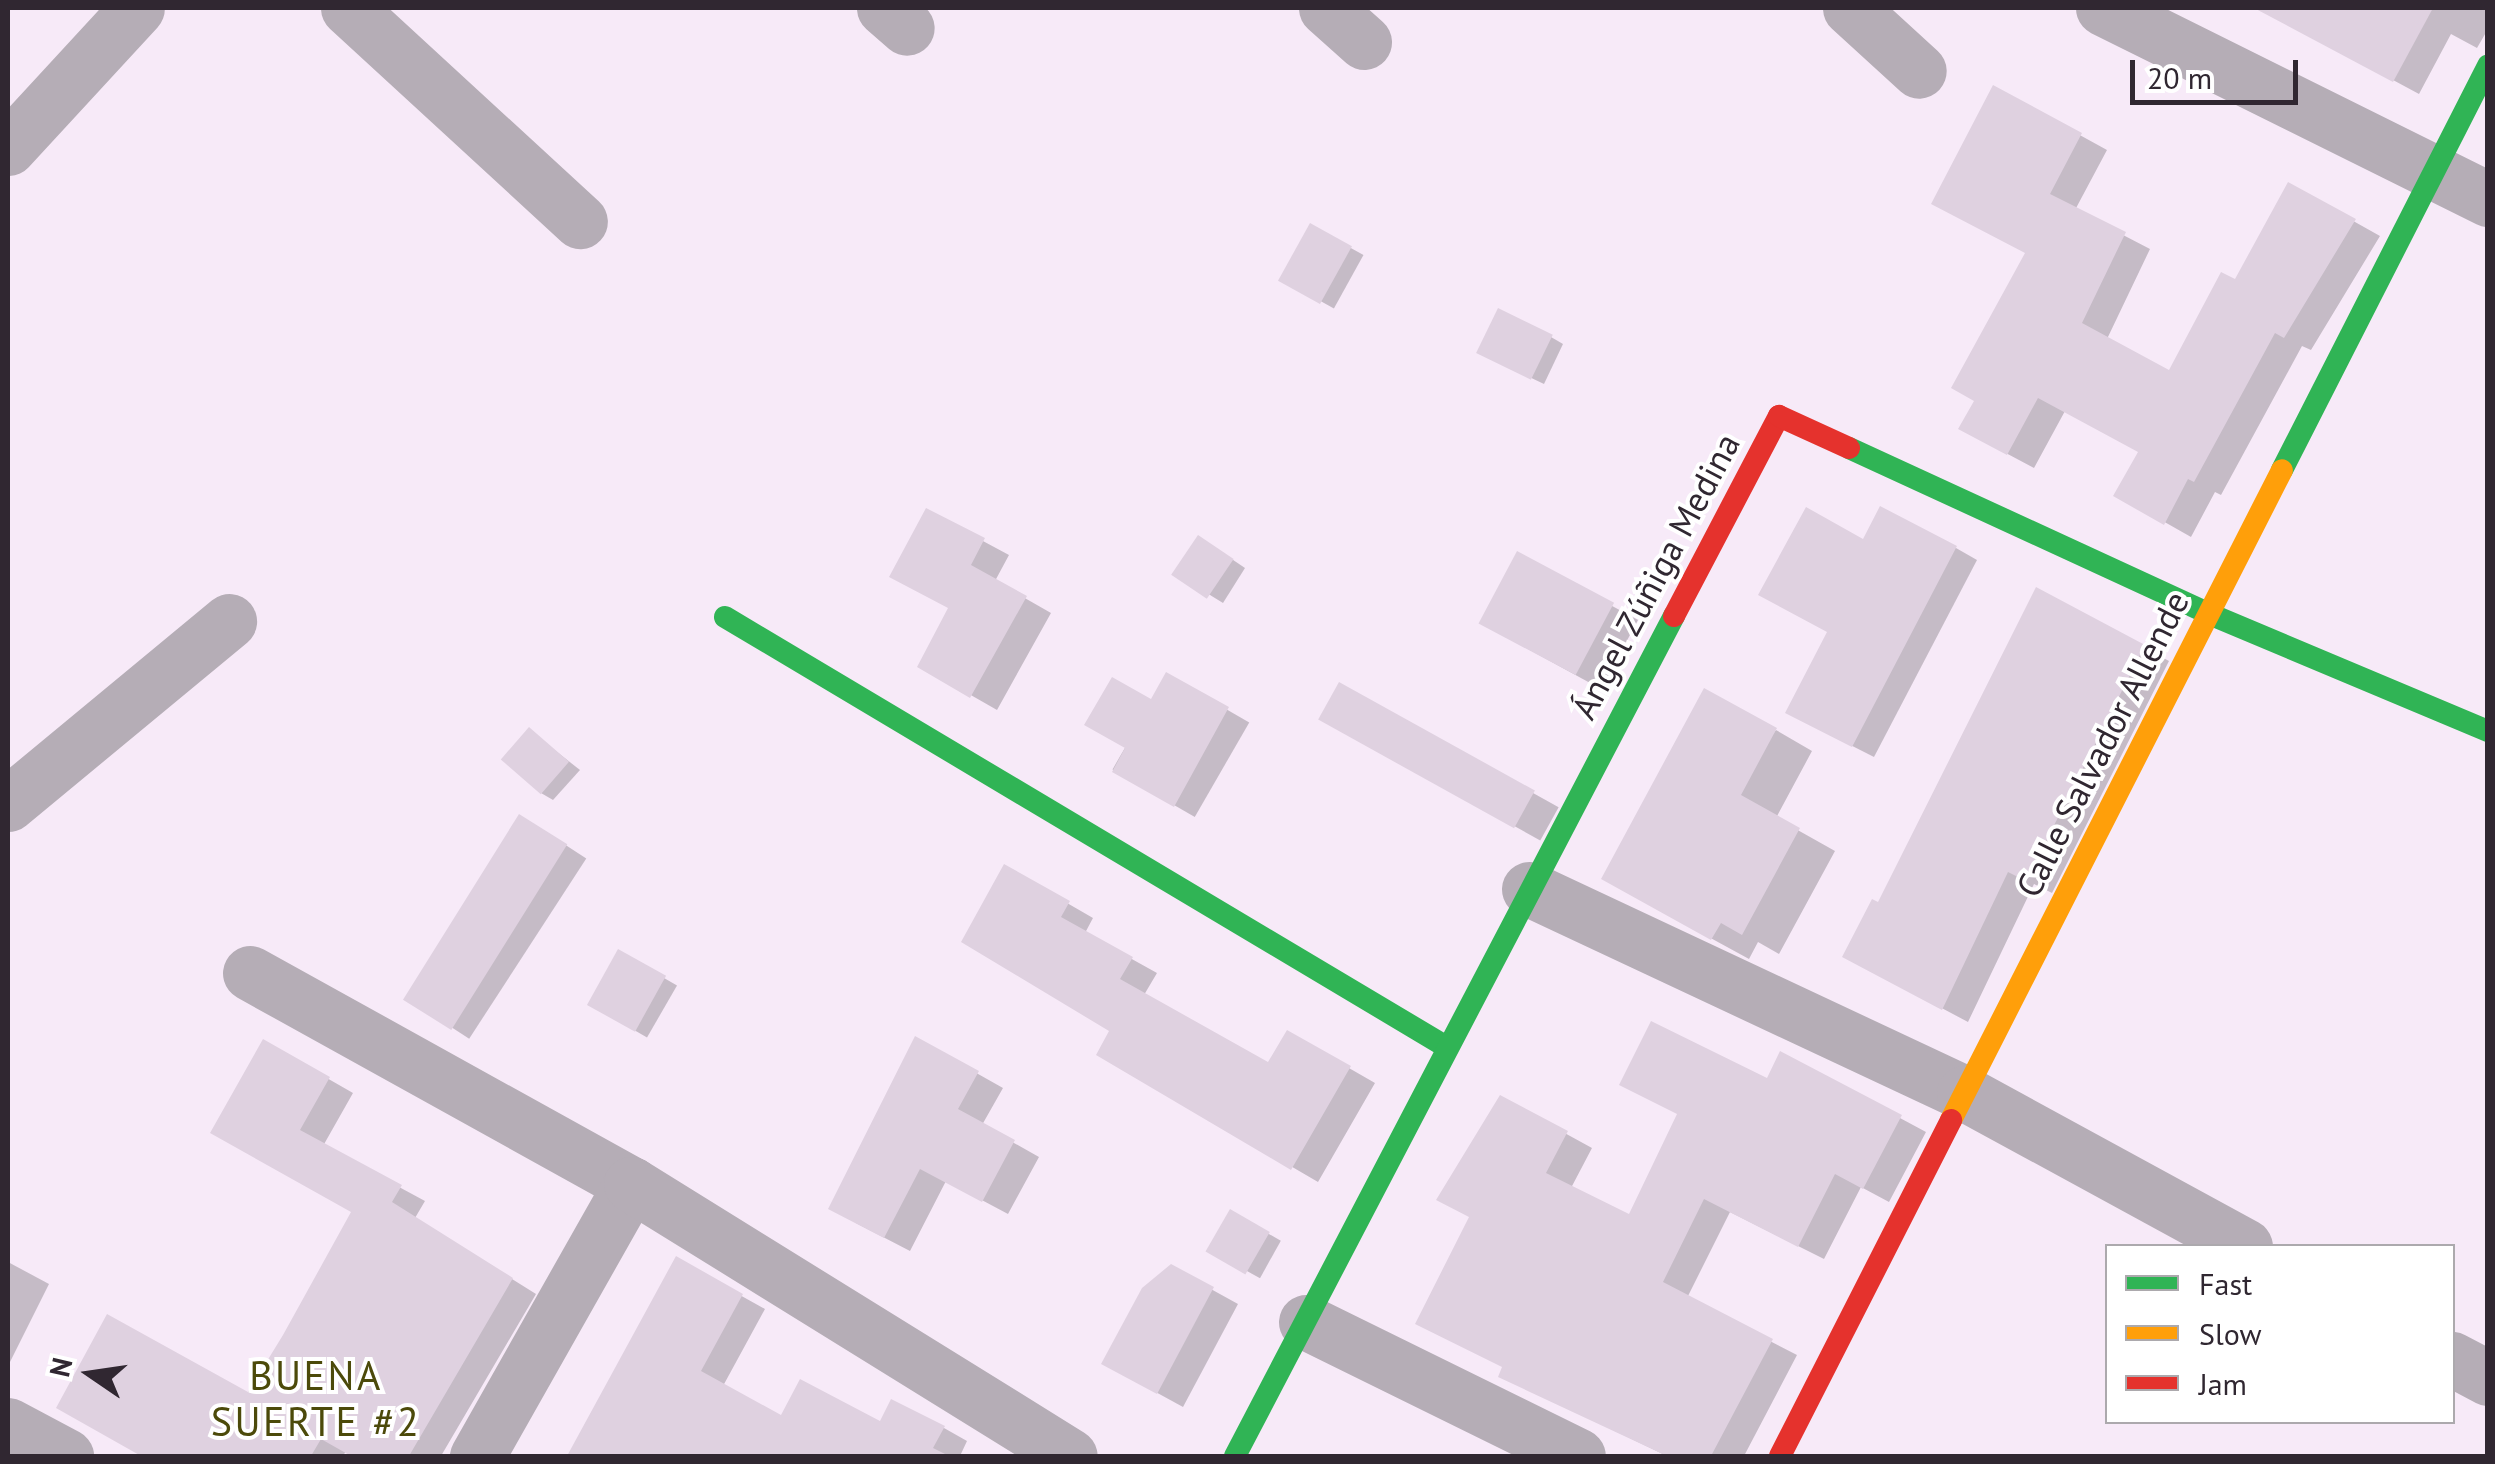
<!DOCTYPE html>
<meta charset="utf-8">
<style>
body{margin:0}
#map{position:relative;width:2495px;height:1464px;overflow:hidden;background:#f7eaf8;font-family:"PT Sans",sans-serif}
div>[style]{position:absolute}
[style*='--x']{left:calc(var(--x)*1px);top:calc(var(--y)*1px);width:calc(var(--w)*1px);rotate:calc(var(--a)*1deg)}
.shadow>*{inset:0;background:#0003;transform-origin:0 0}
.building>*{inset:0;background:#dfd1e0;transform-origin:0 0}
.street>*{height:55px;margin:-27.5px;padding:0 27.5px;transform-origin:27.5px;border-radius:27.5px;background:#b5adb6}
.fast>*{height:22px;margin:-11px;padding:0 11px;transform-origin:11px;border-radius:11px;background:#30b455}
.slow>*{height:22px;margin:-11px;padding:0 11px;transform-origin:11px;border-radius:11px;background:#ff9f0a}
.jam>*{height:22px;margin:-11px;padding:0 11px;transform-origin:11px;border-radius:11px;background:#e5322d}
span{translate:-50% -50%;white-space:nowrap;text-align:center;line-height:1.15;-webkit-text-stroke:8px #fff;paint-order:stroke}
.street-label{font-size:35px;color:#302731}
.quarter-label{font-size:40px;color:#4c4a0a;letter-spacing:2.5px}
.frame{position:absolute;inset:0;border:10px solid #302731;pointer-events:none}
.legend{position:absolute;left:2105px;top:1244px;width:350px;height:180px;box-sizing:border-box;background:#fff;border:2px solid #aca9ad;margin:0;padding:12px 18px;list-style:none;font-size:30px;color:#302731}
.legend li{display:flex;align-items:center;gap:20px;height:50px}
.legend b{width:50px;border:2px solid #aca9ad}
.north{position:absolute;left:40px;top:1324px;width:100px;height:100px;-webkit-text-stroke:8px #fff;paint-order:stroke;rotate:283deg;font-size:28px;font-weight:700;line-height:40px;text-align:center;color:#302731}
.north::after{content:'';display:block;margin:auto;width:35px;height:45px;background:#302731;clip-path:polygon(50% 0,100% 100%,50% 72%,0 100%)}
.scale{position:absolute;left:2130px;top:60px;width:168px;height:45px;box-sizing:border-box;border:5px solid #302731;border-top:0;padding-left:12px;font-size:30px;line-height:35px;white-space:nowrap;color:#302731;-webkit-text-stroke:8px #fff;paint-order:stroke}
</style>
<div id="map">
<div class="shadow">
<i style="clip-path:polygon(2298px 8px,2488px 8px,2488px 29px,2477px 48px,2451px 34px,2419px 94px,2289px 24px)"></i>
<i style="clip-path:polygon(1994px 88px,2107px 150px,2075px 210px,2150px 249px,2107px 339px,2170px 373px,2236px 282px,2289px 185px,2380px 236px,2311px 350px,2302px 346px,2221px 495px,2215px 492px,2191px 537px,2117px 495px,2141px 452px,2065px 411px,2034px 468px,1987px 443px,1977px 400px,2027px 253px)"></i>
<i style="left:1311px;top:226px;width:60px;height:61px;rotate:29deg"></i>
<i style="clip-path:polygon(1551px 337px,1563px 344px,1544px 384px,1492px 359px)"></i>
<i style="clip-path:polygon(927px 511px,1009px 555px,995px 581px,1051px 613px,997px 710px,920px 666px,951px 608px)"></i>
<i style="clip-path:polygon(1864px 543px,1956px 548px,1977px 560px,1874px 757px,1809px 724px,1830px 631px)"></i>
<i style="clip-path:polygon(1211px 545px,1245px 568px,1223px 603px,1176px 574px)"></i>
<i style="clip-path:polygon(1518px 555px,1638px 620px,1601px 689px,1506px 637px)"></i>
<i style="clip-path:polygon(2143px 647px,2169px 661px,2052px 893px,2034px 884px,1968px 1022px,1870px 970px,1879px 905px)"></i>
<i style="left:1167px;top:675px;width:95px;height:109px;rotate:30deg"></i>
<i style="left:1340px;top:686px;width:250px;height:38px;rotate:29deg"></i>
<i style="clip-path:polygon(529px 730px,580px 770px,553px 800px,541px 793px)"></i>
<i style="clip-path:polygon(1776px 730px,1812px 751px,1776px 818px,1835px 851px,1779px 954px,1758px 942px,1749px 959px,1641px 900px)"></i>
<i style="left:541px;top:829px;width:54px;height:215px;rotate:33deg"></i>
<i style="clip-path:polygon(1005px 867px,1093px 918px,1085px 933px,1157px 973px,1144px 995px,1269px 1065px,1288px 1033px,1375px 1083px,1318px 1182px,1099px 1054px,1112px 1030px)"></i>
<i style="left:619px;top:952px;width:67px;height:60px;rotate:30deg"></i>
<i style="clip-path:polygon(916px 1039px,1003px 1088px,982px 1125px,1039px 1157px,1008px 1214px,946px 1181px,910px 1251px,856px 1223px)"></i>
<i style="clip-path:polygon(264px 1042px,353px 1093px,323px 1146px,425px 1201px,415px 1218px,536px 1294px,441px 1456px,356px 1456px,346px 1451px,343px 1456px,148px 1456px,59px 1407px,249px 1396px,354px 1212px,214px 1132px)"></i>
<i style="clip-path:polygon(1781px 1054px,1926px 1132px,1889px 1202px,1861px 1187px,1824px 1259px,1730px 1212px,1687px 1298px,1797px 1355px,1744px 1456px,1667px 1456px,1501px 1376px,1505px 1368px,1472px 1217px,1501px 1098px,1592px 1148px,1571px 1188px,1630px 1217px,1768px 1081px)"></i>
<i style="left:1231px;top:1213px;width:57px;height:43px;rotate:29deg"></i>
<i style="clip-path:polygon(677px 1260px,765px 1309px,723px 1386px,782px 1418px,944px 1428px,967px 1441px,960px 1456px,568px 1456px)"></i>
<i style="clip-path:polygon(8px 1262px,49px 1284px,10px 1362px,8px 1361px)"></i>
<i style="clip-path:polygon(1171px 1267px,1238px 1304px,1183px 1407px,1130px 1378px)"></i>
</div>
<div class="building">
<i style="clip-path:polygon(2254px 8px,2433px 8px,2393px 82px)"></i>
<i style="clip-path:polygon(1993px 85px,2082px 133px,2050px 194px,2126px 232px,2082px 323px,2169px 370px,2221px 272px,2235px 279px,2288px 182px,2356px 219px,2284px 338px,2275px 333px,2194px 482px,2188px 479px,2164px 525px,2113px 496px,2138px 452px,2038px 398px,2007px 455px,1958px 429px,1974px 401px,1951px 388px,2025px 253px,1931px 204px)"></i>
<i style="left:1310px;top:223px;width:48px;height:66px;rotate:29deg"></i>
<i style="left:1498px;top:308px;width:61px;height:50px;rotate:26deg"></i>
<i style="clip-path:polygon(1880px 506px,1957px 546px,1852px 747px,1785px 713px,1827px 632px,1758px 595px,1806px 507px,1863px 539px)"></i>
<i style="clip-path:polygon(926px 508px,985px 538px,971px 565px,1027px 596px,970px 698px,917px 667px,948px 608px,889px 577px)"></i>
<i style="left:1198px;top:535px;width:43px;height:48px;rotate:34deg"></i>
<i style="left:1517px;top:551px;width:110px;height:82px;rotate:28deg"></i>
<i style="clip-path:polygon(2036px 587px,2145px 645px,2026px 881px,2008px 872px,1942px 1010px,1842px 957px,1872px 899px,1878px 902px)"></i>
<i style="clip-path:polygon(1166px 672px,1229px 707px,1174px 807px,1112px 772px,1125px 748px,1084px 725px,1112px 677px,1151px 699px)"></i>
<i style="left:1339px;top:682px;width:224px;height:43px;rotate:29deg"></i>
<i style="clip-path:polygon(1704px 688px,1777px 728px,1741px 795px,1800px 828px,1742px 935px,1721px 923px,1711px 940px,1601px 879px)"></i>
<i style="left:529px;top:727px;width:53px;height:43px;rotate:41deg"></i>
<i style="left:519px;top:814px;width:57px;height:219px;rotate:32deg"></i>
<i style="clip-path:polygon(1004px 864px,1070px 901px,1061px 917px,1133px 957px,1120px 979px,1268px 1062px,1287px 1030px,1351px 1066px,1291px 1170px,1096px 1055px,1109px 1031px,961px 942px)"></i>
<i style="left:618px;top:949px;width:55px;height:64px;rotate:29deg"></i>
<i style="clip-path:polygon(1651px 1021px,1767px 1078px,1780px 1051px,1902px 1115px,1863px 1189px,1835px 1174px,1798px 1247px,1704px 1199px,1663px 1282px,1773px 1339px,1711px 1456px,1667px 1456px,1498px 1377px,1502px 1367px,1415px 1324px,1469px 1217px,1436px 1200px,1500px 1095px,1568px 1131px,1546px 1173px,1629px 1214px,1677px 1114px,1619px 1085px)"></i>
<i style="clip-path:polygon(915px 1036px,979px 1071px,958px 1109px,1015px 1140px,982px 1202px,920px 1169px,884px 1238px,828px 1209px)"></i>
<i style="clip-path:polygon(263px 1039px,330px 1077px,300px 1130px,402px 1185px,392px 1202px,513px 1278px,409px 1456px,351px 1456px,321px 1439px,311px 1456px,141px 1456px,56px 1408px,107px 1314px,248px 1392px,283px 1335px,351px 1212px,210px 1133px)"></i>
<i style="left:1230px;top:1209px;width:46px;height:49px;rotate:30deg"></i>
<i style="clip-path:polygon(676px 1256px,743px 1294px,701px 1371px,781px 1415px,800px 1379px,880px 1421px,891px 1399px,945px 1426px,933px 1448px,949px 1456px,567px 1456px)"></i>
<i style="clip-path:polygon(1171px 1264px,1214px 1287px,1157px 1394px,1101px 1364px,1142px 1288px)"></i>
</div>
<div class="street">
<i style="--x:348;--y:8;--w:315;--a:42.6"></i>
<i style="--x:884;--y:8;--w:30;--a:41"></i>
<i style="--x:1326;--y:8;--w:51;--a:41.8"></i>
<i style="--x:1850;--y:8;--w:93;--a:42.4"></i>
<i style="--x:2103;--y:8;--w:430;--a:26.4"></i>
<i style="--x:8;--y:148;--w:190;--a:-47.3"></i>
<i style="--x:8;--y:804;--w:287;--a:-39.6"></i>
<i style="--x:1529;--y:889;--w:480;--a:25.1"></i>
<i style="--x:1964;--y:1093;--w:320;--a:28.6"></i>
<i style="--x:250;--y:973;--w:436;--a:29"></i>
<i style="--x:631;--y:1184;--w:313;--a:119.5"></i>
<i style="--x:631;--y:1184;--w:516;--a:31.78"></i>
<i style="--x:1306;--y:1322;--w:303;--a:26.2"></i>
<i style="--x:2452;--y:1359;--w:41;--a:27.8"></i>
<i style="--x:8;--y:1425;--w:66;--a:28.1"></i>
</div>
<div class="fast">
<i style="--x:1849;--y:448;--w:394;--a:24.7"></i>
<i style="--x:2207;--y:613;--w:305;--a:22.8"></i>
<i style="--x:2282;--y:470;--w:454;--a:-63"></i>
<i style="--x:725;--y:617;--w:838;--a:30.79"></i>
<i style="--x:1235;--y:1456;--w:948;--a:-62.41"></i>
</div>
<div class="slow">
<i style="--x:1951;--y:1120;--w:729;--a:-63.01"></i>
</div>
<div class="jam">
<i style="--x:1674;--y:616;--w:226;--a:-62.3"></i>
<i style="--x:1779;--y:416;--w:77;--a:24.6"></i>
<i style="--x:1780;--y:1456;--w:377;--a:-63"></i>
</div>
<div class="street-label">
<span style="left:1655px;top:576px;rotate:-62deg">Ángel Zúñiga Medina</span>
<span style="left:2102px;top:744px;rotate:-63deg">Calle Salvador Allende</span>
</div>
<div class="quarter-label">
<span style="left:316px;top:1398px">BUENA<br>SUERTE #2</span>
</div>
<div class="frame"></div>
<ul class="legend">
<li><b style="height:12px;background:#30b455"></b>Fast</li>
<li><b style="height:12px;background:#ff9f0a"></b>Slow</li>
<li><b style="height:12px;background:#e5322d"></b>Jam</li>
</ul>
<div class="north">N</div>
<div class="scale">20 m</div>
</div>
